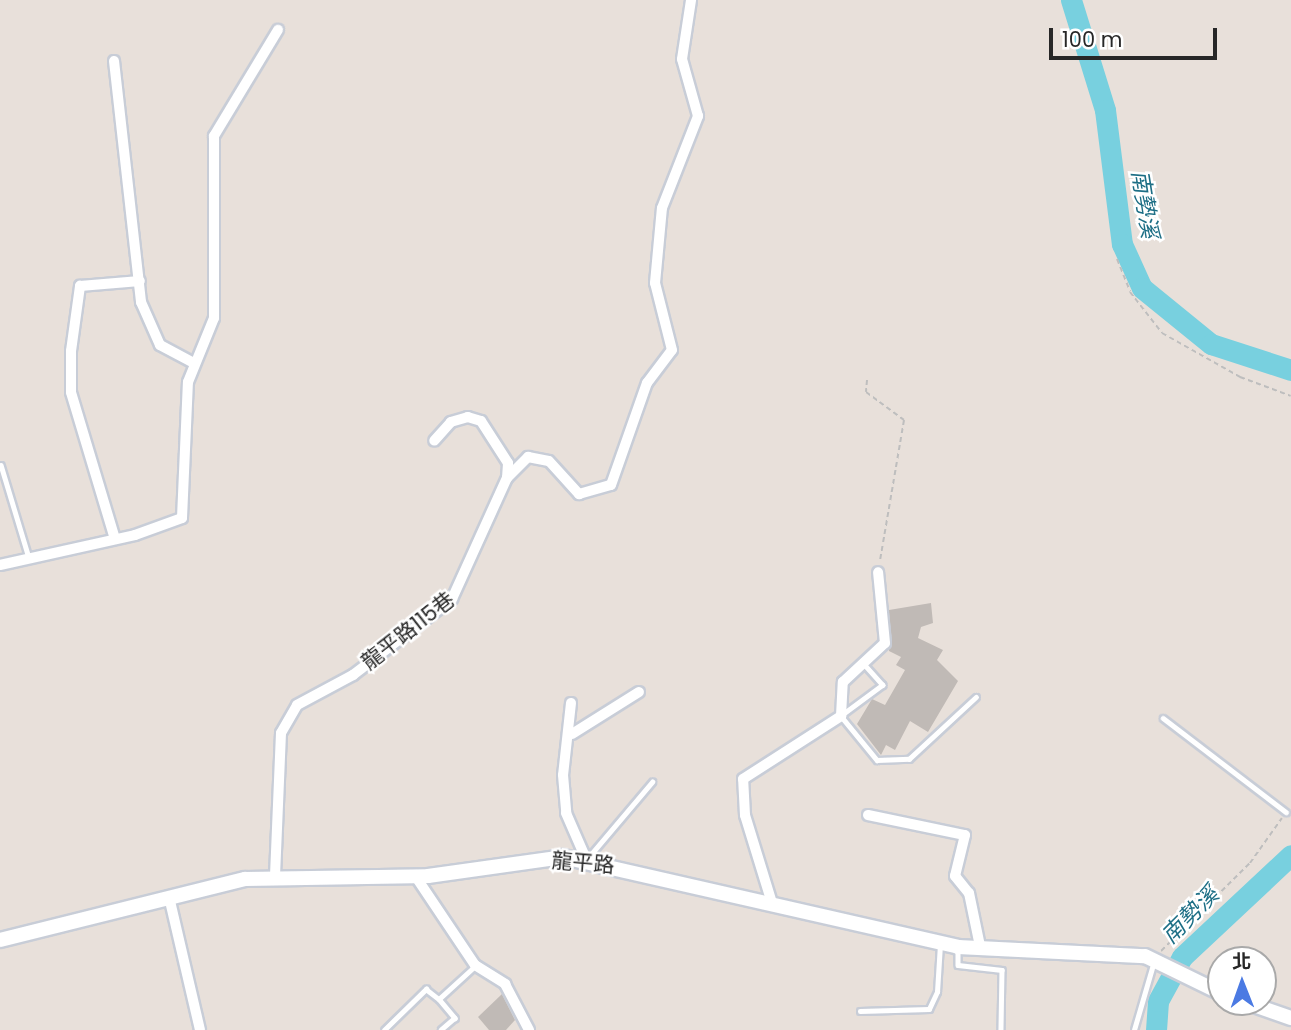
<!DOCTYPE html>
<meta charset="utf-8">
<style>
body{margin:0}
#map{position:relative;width:1291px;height:1030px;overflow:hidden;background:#e8e0da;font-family:Poppins,"Noto Sans TC",sans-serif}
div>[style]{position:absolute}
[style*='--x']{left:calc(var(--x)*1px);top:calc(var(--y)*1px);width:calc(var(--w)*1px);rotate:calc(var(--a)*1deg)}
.river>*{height:21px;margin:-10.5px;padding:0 10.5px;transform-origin:10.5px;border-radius:10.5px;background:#78d0df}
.building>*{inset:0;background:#c0bab6}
.path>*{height:2px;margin-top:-1px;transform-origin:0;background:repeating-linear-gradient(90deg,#bebebe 0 5px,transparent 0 8.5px)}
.roads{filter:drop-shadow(2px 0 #c8cdd7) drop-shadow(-2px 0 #c8cdd7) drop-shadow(0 2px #c8cdd7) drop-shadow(0 -2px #c8cdd7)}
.lane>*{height:4.5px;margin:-2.25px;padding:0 2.25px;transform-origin:2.25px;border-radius:2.25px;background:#fff}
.street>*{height:10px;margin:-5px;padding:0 5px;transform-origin:5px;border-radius:5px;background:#fff}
.secondary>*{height:14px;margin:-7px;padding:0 7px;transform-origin:7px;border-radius:7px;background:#fff}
span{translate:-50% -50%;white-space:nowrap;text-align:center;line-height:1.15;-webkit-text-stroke:5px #fff;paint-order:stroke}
.street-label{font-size:21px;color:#272727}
.water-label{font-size:23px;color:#1c6e85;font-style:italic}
.north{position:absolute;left:1207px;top:946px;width:70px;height:70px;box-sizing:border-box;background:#fff;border:2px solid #a9a9a9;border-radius:50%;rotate:359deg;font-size:19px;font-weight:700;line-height:28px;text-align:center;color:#272727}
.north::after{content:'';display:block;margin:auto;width:24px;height:32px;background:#4b7ae3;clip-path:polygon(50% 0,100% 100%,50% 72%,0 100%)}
.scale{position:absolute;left:1049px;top:28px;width:168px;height:32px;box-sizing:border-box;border:4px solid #272727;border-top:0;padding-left:9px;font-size:21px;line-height:24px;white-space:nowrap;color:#272727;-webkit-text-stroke:5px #fff;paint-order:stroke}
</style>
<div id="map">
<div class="river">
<i style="--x:1071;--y:0;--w:115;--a:72.8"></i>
<i style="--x:1105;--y:110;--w:135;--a:82.8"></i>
<i style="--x:1122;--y:244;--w:48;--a:65.6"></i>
<i style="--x:1142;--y:288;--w:89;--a:39.1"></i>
<i style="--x:1211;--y:344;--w:84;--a:18"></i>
<i style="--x:1156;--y:1030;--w:29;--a:-86"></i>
<i style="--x:1158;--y:1001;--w:50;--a:-61.4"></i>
<i style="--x:1182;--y:957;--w:149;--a:-43.1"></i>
</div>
<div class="building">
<i style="clip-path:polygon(931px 603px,933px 623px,921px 627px,918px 638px,943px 650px,937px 660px,958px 681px,928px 732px,910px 721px,895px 750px,886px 745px,881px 755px,857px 724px,872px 699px,885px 705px,905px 670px,896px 665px,901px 657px,889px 651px,889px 610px)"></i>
<i style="clip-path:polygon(502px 994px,515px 1020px,506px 1030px,489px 1030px,478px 1017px)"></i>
</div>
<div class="path">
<i style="--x:1117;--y:259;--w:35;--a:68"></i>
<i style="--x:1130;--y:292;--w:52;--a:52"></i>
<i style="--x:1162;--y:333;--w:90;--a:29.4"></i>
<i style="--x:1240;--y:377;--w:54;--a:20.4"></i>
<i style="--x:867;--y:380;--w:12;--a:95"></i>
<i style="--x:866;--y:392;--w:47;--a:36.4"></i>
<i style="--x:904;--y:420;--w:142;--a:99.7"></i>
<i style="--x:1161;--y:951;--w:125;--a:-44.7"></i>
<i style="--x:1250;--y:863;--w:55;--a:-54.6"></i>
</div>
<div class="roads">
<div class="lane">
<i style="--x:1;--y:465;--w:97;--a:73.2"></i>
<i style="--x:864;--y:664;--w:28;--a:48"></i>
<i style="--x:883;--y:685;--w:52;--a:143.6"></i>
<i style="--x:841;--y:716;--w:57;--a:50.7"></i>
<i style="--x:877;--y:760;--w:32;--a:-2"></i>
<i style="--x:909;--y:759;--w:91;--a:-42.8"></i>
<i style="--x:1163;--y:718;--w:155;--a:37.4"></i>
<i style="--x:587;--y:859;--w:101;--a:-49.8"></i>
<i style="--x:958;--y:951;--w:14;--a:90"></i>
<i style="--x:958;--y:965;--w:44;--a:6.5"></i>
<i style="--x:1002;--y:970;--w:60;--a:91"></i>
<i style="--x:439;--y:999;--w:25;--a:50"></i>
<i style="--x:455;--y:1018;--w:18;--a:139"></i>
<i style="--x:860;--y:1011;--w:69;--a:-1.7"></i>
<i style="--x:929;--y:1009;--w:19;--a:-65"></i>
<i style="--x:937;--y:992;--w:48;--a:-86.4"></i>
<i style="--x:384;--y:1030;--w:59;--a:-44.3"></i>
<i style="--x:426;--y:989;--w:16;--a:38"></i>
<i style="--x:439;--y:999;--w:49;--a:-42.5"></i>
<i style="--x:1134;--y:1030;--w:72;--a:-73.8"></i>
</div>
<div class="street">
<i style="--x:114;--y:61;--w:243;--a:83.6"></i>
<i style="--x:141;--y:302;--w:47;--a:66.2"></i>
<i style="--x:160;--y:345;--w:38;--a:28"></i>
<i style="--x:507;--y:478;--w:30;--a:-45"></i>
<i style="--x:528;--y:457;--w:21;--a:11"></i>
<i style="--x:549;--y:461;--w:45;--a:47.7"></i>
<i style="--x:579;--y:494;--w:33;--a:-16"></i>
<i style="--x:611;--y:485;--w:108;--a:-70.6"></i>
<i style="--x:647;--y:383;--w:41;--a:-52.9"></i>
<i style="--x:672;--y:350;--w:69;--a:-104.2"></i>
<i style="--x:655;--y:283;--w:75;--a:-84.7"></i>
<i style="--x:662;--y:208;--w:99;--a:-68.6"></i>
<i style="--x:698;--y:116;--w:59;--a:-105.7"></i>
<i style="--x:682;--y:59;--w:60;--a:-81.3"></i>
<i style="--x:115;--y:539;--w:153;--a:-106.7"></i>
<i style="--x:71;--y:392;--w:41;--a:-90"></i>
<i style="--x:71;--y:351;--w:66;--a:-82.1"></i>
<i style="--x:80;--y:286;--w:60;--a:-4.8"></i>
<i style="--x:0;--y:565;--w:138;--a:-12.5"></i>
<i style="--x:135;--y:535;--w:50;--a:-19.9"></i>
<i style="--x:182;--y:518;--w:136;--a:-87.5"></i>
<i style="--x:188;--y:382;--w:69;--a:-67.9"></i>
<i style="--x:214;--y:318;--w:182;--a:-90"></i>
<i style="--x:214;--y:136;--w:124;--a:-58.9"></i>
<i style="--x:571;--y:703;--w:72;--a:96.3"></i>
<i style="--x:563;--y:775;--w:38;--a:85"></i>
<i style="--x:566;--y:813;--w:50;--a:66.5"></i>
<i style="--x:572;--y:734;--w:79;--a:-32.1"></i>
<i style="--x:868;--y:815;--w:99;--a:11.7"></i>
<i style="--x:965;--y:835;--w:42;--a:103.7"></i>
<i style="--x:955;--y:876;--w:22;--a:51"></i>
<i style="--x:969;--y:893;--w:54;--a:78.3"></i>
<i style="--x:275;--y:876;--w:143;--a:-87.6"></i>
<i style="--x:281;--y:733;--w:32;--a:-60"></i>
<i style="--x:297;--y:705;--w:64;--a:-28.2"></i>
<i style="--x:353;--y:675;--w:125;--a:-37.5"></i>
<i style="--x:452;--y:599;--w:133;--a:-65.6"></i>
<i style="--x:507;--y:478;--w:15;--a:-86"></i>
<i style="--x:508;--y:463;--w:50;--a:-122.7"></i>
<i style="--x:481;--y:421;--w:14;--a:-163"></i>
<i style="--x:468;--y:417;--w:18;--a:164"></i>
<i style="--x:451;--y:422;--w:25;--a:132"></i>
<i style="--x:416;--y:877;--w:106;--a:56.2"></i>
<i style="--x:475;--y:965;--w:36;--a:32"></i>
<i style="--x:505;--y:984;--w:52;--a:62.4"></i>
<i style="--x:170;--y:901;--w:132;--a:76.9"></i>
<i style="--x:772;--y:903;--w:92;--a:-107.1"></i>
<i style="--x:745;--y:815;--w:36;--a:-93"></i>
<i style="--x:743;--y:779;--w:117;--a:-32.7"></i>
<i style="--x:841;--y:716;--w:34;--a:-87"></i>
<i style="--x:843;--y:682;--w:57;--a:-42.9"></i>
<i style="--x:885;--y:643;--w:71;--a:-95.6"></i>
</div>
<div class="secondary">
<i style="--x:0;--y:940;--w:252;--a:-14"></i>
<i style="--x:245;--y:879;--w:183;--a:-0.9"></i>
<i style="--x:428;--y:876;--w:136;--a:-8"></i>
<i style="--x:563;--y:857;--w:405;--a:12.8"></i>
<i style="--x:958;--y:947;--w:187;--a:2.8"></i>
<i style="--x:1145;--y:956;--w:85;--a:26"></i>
<i style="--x:1245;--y:1002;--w:49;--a:19.2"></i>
</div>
</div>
<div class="street-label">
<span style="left:408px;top:631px;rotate:-38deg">龍平路115巷</span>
<span style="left:583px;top:863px;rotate:5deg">龍平路</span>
</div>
<div class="water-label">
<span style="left:1145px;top:204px;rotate:81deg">南勢溪</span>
<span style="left:1190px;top:915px;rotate:-45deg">南勢溪</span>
</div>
<div class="north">北</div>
<div class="scale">100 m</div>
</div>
